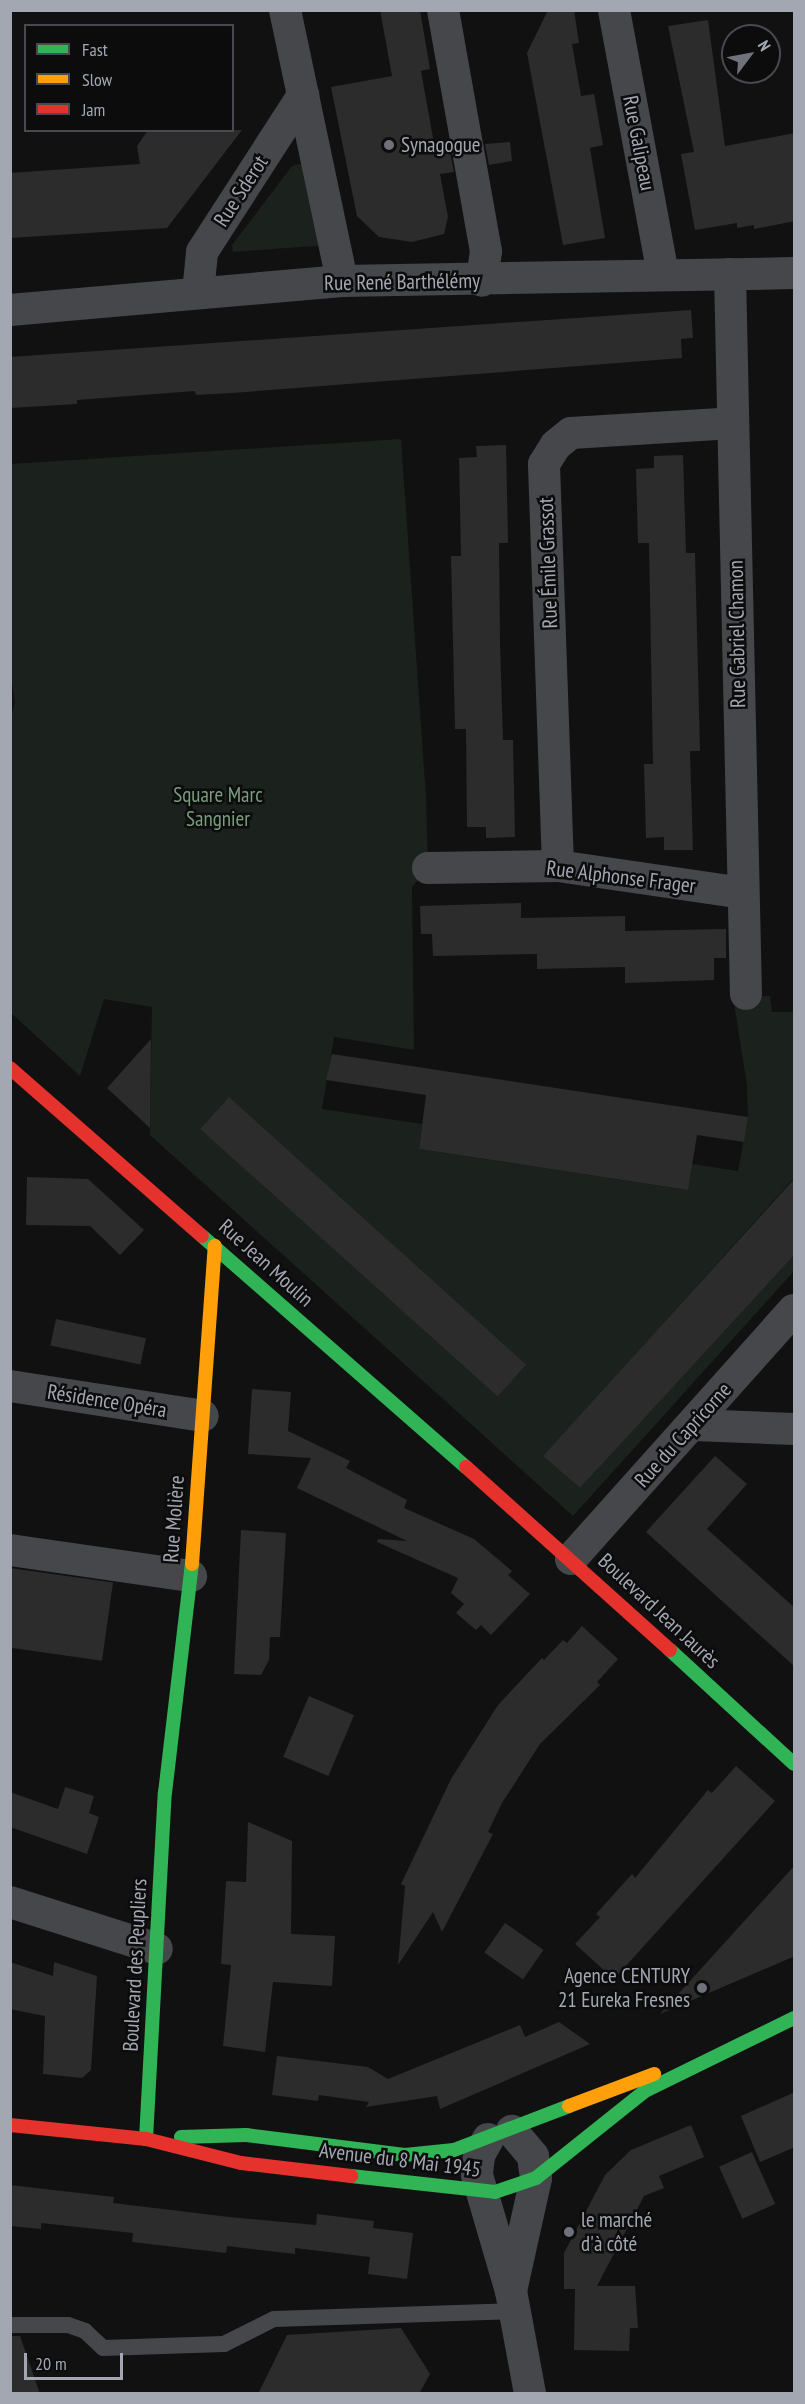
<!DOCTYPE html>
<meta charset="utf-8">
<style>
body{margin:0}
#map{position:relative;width:805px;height:2404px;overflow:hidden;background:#111112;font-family:"PT Sans Narrow",sans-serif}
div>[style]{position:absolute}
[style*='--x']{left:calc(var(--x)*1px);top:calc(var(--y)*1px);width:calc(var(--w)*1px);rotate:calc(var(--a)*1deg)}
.green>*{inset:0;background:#1b211c}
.building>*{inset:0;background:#2c2c2d;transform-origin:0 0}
.lane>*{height:16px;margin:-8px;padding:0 8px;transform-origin:8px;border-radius:8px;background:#46474a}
.street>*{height:32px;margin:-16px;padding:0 16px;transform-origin:16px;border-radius:16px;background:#46474a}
.fast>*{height:14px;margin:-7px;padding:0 7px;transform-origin:7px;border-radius:7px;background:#30b455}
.slow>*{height:14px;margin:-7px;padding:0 7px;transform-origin:7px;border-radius:7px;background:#ff9f0a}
.jam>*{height:14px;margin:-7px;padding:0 7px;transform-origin:7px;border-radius:7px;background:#e5322d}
.dots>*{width:16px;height:16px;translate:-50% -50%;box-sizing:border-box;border:3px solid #0c0c0d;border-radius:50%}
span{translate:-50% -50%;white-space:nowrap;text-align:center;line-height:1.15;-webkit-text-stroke:5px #0c0c0d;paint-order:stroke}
.street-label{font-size:21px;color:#a2a7b2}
.poi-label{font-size:21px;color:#a2a7b2}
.left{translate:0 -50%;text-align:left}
.right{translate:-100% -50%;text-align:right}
.park-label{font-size:21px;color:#7a9d7d}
.frame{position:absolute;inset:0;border:12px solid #a2a7b2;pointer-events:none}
.legend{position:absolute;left:24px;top:24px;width:210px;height:108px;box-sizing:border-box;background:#0c0c0d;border:2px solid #484a4f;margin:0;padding:8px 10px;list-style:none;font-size:18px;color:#a2a7b2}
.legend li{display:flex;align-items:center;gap:12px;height:30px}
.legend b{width:30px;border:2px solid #484a4f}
.north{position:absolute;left:721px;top:24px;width:60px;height:60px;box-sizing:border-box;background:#0c0c0d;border:2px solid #484a4f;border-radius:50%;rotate:58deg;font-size:16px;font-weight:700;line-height:24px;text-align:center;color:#a2a7b2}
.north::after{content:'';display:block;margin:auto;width:21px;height:27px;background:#6f727a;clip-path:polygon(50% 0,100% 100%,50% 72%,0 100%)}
.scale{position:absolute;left:24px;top:2353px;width:99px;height:27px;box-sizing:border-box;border:3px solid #a2a7b2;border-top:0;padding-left:8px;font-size:18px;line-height:21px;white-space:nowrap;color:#a2a7b2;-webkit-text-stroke:4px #0c0c0d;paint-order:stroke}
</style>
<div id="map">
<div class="green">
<i style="clip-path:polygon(299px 164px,306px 166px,326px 245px,233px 252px,232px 245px,292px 166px)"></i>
<i style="clip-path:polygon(evenodd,401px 439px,426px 797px,428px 868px,412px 887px,414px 1050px,334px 1037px,322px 1109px,422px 1124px,419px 1149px,687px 1190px,692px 1164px,738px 1171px,748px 1117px,747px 1085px,733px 997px,770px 996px,772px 1012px,794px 1012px,794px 1178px,544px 1456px,580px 1488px,794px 1251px,794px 1271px,573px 1516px,150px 1135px,152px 1007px,104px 999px,80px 1076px,11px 1013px,10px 720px,15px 703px,10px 668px,10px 464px,401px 439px,230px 1098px,526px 1365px,497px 1396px,201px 1129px,230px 1098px)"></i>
</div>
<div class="building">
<i style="clip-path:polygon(380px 10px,420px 10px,430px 69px,421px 71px,435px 149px,449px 147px,454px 172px,440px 174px,448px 217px,444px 234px,412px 242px,379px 237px,357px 216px,331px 87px,392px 76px)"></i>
<i style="clip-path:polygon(548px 10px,574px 10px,579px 43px,572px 44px,581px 96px,594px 94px,603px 145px,590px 148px,605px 238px,563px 245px,527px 53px)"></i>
<i style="clip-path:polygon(708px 20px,725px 146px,795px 133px,795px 221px,754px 229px,754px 225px,737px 228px,737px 223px,695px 230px,681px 154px,694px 152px,668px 26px)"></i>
<i style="clip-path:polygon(148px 130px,242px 130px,167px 228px,10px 238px,10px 173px,140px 164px,137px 146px)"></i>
<i style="clip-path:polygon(510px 142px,512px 161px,489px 165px,485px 144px)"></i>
<i style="clip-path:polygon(691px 310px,693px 338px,681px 339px,682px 358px,232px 393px,196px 395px,195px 391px,77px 400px,77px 404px,10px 408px,10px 357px)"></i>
<i style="clip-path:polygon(506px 445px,508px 543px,499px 543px,500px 642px,503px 740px,513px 740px,515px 837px,486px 838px,486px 827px,467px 827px,466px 729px,455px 729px,451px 556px,461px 556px,459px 458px,477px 457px,476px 446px)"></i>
<i style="clip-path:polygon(683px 455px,686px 553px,695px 553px,700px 751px,690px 751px,693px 850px,664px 850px,664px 837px,646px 838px,644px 764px,653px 764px,649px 543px,638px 543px,636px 469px,654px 468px,654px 456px)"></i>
<i style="clip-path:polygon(521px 903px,521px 918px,625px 916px,625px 931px,726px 929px,726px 958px,714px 958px,714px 980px,625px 983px,625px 967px,537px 969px,537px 954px,433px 956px,432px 934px,421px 934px,420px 906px)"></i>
<i style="clip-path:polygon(151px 1039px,150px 1128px,107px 1088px)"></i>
<i style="clip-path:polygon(332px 1054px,748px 1117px,744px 1142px,697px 1135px,688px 1190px,419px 1149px,426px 1095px,326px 1080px)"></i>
<i style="left:229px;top:1097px;width:400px;height:43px;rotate:42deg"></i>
<i style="clip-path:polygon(27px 1177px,88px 1179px,144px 1230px,120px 1255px,90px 1226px,26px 1225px)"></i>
<i style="clip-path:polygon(795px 1178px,795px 1254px,580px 1488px,543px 1456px)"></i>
<i style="left:56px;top:1319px;width:92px;height:27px;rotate:12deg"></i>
<i style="clip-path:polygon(252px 1389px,291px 1392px,288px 1431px,350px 1461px,346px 1468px,407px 1500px,404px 1508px,474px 1539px,512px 1571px,508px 1575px,530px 1594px,491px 1635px,481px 1625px,476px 1630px,456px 1613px,464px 1604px,451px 1593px,458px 1578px,377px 1542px,378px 1539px,407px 1541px,297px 1488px,311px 1458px,248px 1454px)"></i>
<i style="clip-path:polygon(715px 1456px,747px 1484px,707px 1529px,795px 1608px,795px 1667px,646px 1532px)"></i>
<i style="clip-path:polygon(241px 1530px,286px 1533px,280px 1637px,270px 1637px,269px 1660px,261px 1675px,234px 1674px)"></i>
<i style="left:10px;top:1568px;width:104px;height:79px;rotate:8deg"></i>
<i style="clip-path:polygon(582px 1626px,618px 1659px,597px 1682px,600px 1685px,540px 1744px,502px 1803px,488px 1832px,493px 1834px,442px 1932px,433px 1912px,398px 1965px,405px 1886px,401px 1884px,451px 1779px,498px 1705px,542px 1658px,544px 1660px,563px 1640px,567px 1643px)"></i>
<i style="left:309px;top:1696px;width:49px;height:66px;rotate:23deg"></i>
<i style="clip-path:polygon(736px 1766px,775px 1801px,614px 1979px,575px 1944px,600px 1917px,596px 1914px,632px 1874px,635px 1878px,708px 1790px,712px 1793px)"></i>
<i style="clip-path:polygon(65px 1787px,94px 1796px,89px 1813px,99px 1817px,87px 1854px,10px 1827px,10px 1792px,58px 1809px)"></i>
<i style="clip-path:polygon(248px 1822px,292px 1841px,291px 1934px,335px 1936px,332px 1986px,273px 1982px,265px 2052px,223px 2046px,231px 1965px,221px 1964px,226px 1881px,246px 1882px)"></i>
<i style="clip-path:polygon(795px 1865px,795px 1956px,660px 2014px)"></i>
<i style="left:505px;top:1923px;width:47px;height:36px;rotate:35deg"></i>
<i style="clip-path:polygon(10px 1962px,53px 1976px,54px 1962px,97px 1976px,91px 2070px,82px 2078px,43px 2074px,45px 2016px,10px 2009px)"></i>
<i style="clip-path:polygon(559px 2022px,590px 2044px,440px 2109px,437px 2096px,366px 2107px,369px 2102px,319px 2095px,318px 2101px,272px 2095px,277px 2056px,368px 2067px,388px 2079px,520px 2025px,525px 2037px)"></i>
<i style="clip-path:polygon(795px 2092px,795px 2147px,760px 2162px,741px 2116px)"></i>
<i style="clip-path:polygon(691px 2125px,704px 2157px,659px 2176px,664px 2188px,644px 2196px,597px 2286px,635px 2286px,638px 2328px,630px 2328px,629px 2351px,574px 2350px,575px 2289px,564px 2289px,564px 2253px,605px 2175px,631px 2150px)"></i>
<i style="left:752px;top:2152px;width:57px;height:36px;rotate:66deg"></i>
<i style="clip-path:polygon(10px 2185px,114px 2197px,113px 2203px,229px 2217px,316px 2225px,317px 2214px,374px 2221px,373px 2228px,413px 2233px,407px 2279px,368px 2274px,370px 2257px,295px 2248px,295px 2254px,227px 2246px,226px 2253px,132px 2242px,133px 2233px,41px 2223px,41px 2229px,10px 2226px)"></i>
<i style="clip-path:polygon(401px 2328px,430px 2374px,419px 2394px,258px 2394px,287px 2335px)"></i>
<i style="clip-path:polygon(10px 2336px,20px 2336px,40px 2394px,10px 2394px)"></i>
</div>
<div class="lane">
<i style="--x:10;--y:2325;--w:58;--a:0"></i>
<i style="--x:68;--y:2325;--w:18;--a:19"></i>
<i style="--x:85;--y:2331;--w:25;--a:43"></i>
<i style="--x:103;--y:2348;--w:121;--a:-1.9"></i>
<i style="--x:224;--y:2344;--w:56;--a:-26.6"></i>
<i style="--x:274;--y:2319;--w:239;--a:-1.9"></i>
</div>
<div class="street">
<i style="--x:285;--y:10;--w:277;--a:78.1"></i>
<i style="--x:443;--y:10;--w:245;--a:79.9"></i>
<i style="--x:486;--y:251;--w:30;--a:98"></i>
<i style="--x:614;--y:10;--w:269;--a:79.5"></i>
<i style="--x:730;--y:274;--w:720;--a:88.73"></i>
<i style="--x:198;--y:293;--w:41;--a:-84.4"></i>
<i style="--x:202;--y:252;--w:187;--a:-57.2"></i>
<i style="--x:10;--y:310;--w:333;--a:-5"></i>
<i style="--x:342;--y:281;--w:452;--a:-1"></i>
<i style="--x:558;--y:866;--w:402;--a:-92"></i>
<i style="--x:544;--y:464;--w:22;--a:-58"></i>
<i style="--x:556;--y:445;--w:19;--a:-39"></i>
<i style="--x:571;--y:433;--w:162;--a:-3.5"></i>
<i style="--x:428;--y:868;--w:130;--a:-0.9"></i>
<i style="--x:558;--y:866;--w:187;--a:8.3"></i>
<i style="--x:10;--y:1386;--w:195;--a:8.8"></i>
<i style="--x:694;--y:1425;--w:100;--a:2.3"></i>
<i style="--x:10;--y:1550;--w:183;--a:8.2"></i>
<i style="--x:571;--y:1559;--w:334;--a:-48.2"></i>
<i style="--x:10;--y:1902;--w:154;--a:17.7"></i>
<i style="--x:488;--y:2139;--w:18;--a:119"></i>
<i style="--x:479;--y:2155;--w:20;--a:96"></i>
<i style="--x:477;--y:2175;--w:121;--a:73.7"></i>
<i style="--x:511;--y:2291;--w:105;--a:79.5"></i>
<i style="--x:511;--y:2291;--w:116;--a:-77.5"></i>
<i style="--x:536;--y:2178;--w:22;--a:-98"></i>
<i style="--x:533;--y:2156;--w:33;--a:-130"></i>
</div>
<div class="fast">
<i style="--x:202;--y:1236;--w:351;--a:41.2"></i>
<i style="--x:670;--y:1650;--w:168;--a:42.6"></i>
<i style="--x:181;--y:2137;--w:65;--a:-1.8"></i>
<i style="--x:246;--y:2135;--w:160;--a:7.2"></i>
<i style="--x:405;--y:2155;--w:49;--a:-5.8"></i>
<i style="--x:454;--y:2150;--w:123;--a:-20.9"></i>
<i style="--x:146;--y:2139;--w:347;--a:-86.9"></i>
<i style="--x:165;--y:1793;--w:231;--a:-83.3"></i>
<i style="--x:351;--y:2176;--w:145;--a:6.3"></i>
<i style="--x:495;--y:2192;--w:43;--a:-18.9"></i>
<i style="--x:536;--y:2178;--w:139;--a:-38.6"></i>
<i style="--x:645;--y:2091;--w:166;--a:-26.1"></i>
</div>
<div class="slow">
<i style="--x:192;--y:1564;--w:319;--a:-85.9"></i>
<i style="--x:569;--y:2106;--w:91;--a:-20.6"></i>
</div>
<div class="jam">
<i style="--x:10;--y:1068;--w:255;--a:41.2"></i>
<i style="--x:466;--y:1467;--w:274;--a:41.9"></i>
<i style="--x:10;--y:2125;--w:137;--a:5.9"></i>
<i style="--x:146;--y:2139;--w:98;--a:14.2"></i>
<i style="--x:241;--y:2163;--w:111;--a:6.7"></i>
</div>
<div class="dots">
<i style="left:389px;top:145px;background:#6f727a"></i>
<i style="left:702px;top:1988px;background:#6f727a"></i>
<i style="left:569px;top:2232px;background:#6f727a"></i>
</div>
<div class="street-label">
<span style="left:639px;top:143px;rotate:79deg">Rue Galipeau</span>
<span style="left:241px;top:191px;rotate:-57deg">Rue Sderot</span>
<span style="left:402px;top:282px;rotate:-1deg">Rue René Barthélémy</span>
<span style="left:548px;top:563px;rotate:-92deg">Rue Émile Grassot</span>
<span style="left:737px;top:634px;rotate:-91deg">Rue Gabriel Chamon</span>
<span style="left:621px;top:877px;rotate:7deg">Rue Alphonse Frager</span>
<span style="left:266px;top:1263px;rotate:42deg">Rue Jean Moulin</span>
<span style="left:107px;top:1401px;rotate:9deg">Résidence Opéra</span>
<span style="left:683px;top:1435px;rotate:-48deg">Rue du Capricorne</span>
<span style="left:174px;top:1519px;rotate:-86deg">Rue Molière</span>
<span style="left:659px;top:1611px;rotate:43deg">Boulevard Jean Jaurès</span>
<span style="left:135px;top:1965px;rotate:-87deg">Boulevard des Peupliers</span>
<span style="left:400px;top:2160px;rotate:7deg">Avenue du 8 Mai 1945</span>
</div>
<div class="poi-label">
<span class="left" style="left:401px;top:145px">Synagogue</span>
<span class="right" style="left:690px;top:1988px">Agence CENTURY<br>21 Eureka Fresnes</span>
<span class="left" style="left:581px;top:2232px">le marché<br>d'à côté</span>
</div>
<div class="park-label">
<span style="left:218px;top:807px">Square Marc<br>Sangnier</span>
</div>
<div class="frame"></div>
<ul class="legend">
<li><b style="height:8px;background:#30b455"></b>Fast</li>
<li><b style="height:8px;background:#ff9f0a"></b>Slow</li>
<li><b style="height:8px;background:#e5322d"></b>Jam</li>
</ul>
<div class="north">N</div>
<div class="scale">20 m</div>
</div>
